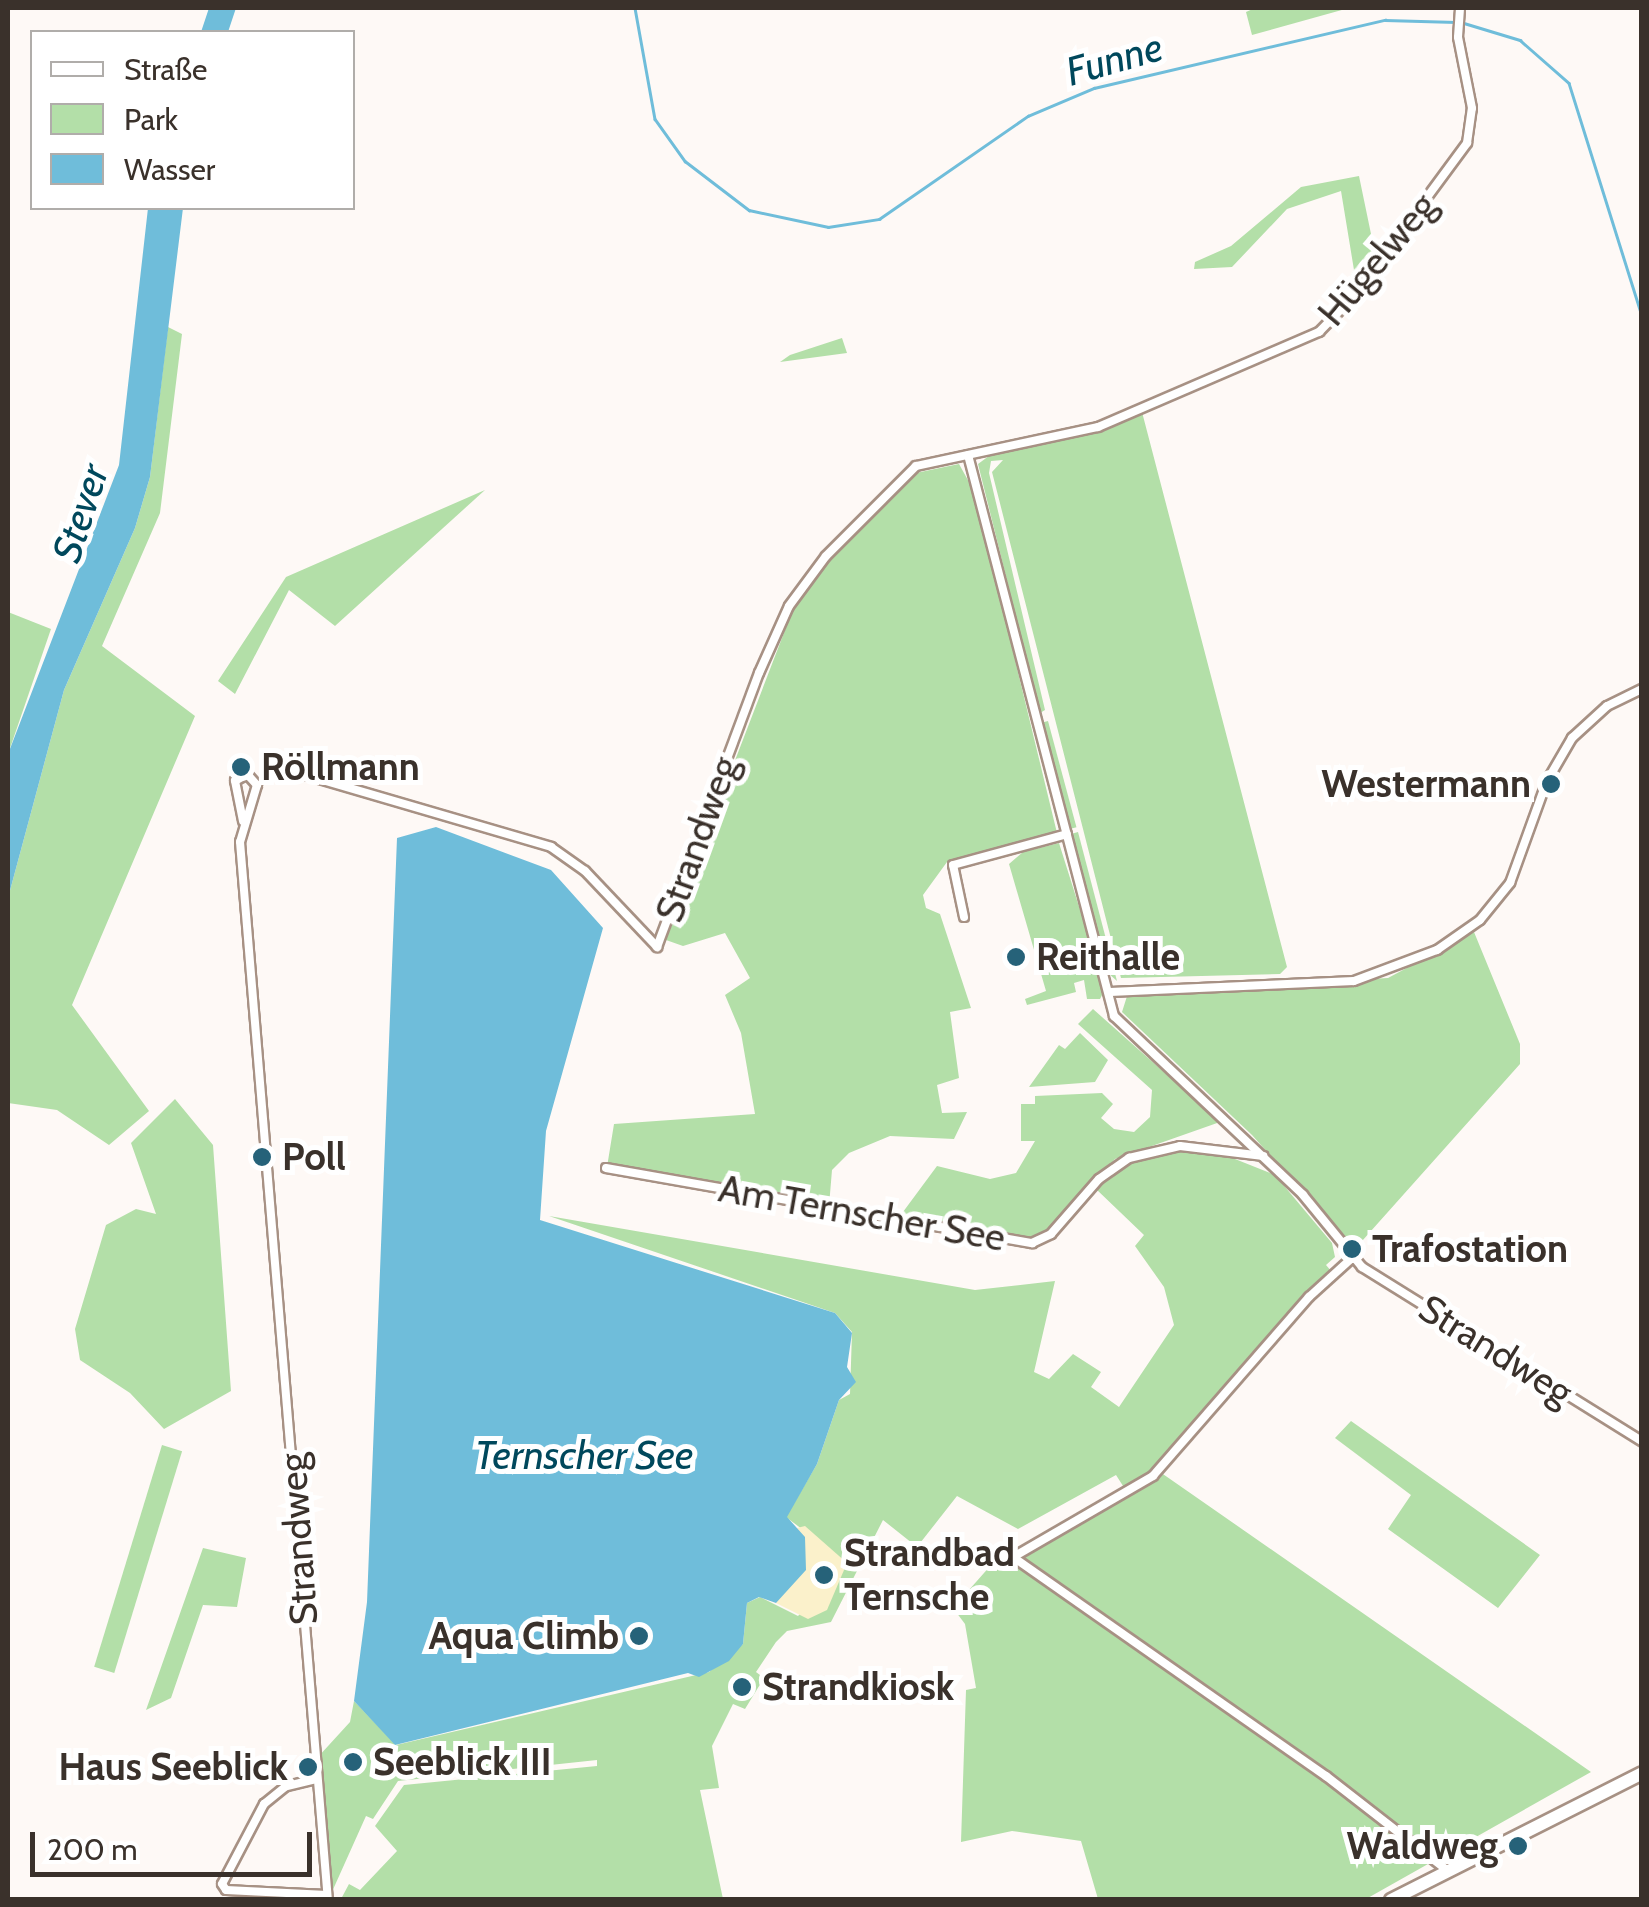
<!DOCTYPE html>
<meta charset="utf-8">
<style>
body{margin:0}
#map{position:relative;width:1649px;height:1907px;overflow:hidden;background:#fef9f6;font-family:Cabin,sans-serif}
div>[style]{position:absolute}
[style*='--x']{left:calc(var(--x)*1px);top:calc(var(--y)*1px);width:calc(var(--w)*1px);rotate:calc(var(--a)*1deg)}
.green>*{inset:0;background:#b3dfa8;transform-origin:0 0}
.sand>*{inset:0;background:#fbf1cb}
.water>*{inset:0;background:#6fbdda}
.stream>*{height:2.5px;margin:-1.25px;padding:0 1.25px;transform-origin:1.25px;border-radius:1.25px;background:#6fbdda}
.roads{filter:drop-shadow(2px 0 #a79184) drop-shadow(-2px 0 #a79184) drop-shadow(0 2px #a79184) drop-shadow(0 -2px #a79184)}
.minor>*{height:8px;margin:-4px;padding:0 4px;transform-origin:4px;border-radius:4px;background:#fff}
.primary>*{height:12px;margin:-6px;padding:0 6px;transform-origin:6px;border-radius:6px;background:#fff}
.dots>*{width:28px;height:28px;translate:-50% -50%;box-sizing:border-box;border:5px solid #fff;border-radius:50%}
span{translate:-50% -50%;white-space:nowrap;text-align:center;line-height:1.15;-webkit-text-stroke:10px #fff;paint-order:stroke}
.street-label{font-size:38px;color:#3a312b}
.poi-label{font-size:38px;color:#3a312b;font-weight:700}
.left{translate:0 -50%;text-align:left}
.right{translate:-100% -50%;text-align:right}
.water-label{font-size:40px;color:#00485c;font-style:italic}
.frame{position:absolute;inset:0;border:10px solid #3a312b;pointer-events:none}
.legend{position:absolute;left:30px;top:30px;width:325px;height:180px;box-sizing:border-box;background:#fff;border:2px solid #b0adaa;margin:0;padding:12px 18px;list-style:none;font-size:30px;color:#3a312b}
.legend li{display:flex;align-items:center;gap:20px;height:50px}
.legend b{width:50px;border:2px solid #b0adaa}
.scale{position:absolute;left:30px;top:1832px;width:282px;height:45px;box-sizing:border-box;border:5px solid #3a312b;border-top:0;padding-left:12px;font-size:30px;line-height:35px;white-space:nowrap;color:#3a312b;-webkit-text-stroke:8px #fff;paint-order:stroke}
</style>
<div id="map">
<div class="green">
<i style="clip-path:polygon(1255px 8px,1349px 8px,1252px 35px,1246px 12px)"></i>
<i style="clip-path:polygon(1359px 176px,1376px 258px,1325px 323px,1354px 270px,1341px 191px,1287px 209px,1232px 267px,1194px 269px,1195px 262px,1231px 246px,1301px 187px)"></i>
<i style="clip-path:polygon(168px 327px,182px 334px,160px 513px,102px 646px,195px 716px,72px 1005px,149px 1111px,109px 1145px,57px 1110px,8px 1103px,8px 898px,64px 690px,135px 528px,150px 477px)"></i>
<i style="clip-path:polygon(842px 338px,847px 353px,780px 362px,790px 355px)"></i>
<i style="clip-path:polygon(1142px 412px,1287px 967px,1280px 974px,1121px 978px,992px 472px,1003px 460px,991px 461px,989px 473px,1045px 710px,1040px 713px,978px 464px,993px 453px,1087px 434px)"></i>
<i style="clip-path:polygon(959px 464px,974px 491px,1057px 833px,947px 862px,923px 895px,926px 908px,940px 914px,971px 1008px,950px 1012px,959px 1078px,937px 1085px,942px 1113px,967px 1112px,954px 1139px,890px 1136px,849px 1153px,832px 1170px,829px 1206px,607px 1167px,614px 1124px,755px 1114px,741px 1033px,725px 995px,750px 978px,725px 933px,683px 946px,666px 940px,792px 612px,817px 573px,911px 474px)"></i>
<i style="clip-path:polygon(485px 490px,335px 626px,289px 590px,235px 694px,218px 681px,286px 577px)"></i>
<i style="clip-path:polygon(8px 612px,51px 629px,8px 754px)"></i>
<i style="left:1048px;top:721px;width:110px;height:6px;rotate:75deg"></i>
<i style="clip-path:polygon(1078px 832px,1117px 981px,1108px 973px,1091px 911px,1071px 834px)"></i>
<i style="clip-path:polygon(1059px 843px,1105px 989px,1100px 999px,1087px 999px,1084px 980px,1074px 983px,1076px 992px,1027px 1005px,1025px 999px,1046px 991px,1009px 864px,1023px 852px)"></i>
<i style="clip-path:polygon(1474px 932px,1520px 1044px,1520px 1064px,1354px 1250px,1252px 1135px,1122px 1012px,1128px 993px,1388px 978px)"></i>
<i style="clip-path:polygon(1093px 1009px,1220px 1122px,1115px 1159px,1050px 1232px,1032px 1243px,900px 1216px,937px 1166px,990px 1179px,1016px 1173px,1035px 1141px,1021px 1141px,1021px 1104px,1035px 1104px,1035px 1096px,1102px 1093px,1113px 1104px,1101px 1118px,1114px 1129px,1134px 1132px,1150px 1117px,1152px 1090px,1078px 1024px)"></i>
<i style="clip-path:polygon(1080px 1033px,1108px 1060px,1095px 1082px,1029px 1087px,1059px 1045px,1065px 1049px)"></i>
<i style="clip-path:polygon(175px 1099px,213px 1145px,231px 1391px,164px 1429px,130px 1393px,80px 1360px,75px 1329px,106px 1225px,136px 1209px,156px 1214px,131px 1143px)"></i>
<i style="clip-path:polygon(1177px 1149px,1230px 1157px,1275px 1175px,1332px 1243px,1335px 1257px,1326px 1265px,1332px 1272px,1219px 1391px,1160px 1472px,1591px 1772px,1366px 1899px,1098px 1899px,1081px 1841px,1012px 1831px,961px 1842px,966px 1690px,976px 1688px,965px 1624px,953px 1608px,1007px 1547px,1013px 1552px,1125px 1489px,1116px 1475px,1018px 1529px,957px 1496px,917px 1547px,883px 1520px,831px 1622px,787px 1631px,776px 1642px,756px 1672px,764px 1678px,745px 1709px,733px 1704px,712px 1746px,719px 1788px,700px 1790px,723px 1899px,341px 1899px,349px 1884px,360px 1890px,397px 1851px,375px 1826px,404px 1785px,597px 1766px,597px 1760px,398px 1781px,373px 1819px,366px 1816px,331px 1894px,318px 1757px,350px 1722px,354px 1701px,396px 1745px,709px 1672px,743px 1644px,747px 1603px,760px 1597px,798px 1616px,847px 1563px,786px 1517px,817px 1464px,839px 1400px,850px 1394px,852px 1332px,835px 1313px,549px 1216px,975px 1290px,1055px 1281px,1034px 1372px,1049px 1379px,1073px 1354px,1101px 1372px,1091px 1387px,1119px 1407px,1174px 1325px,1164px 1287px,1135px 1246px,1144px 1235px,1096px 1189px,1126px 1163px)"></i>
<i style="clip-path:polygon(1351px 1421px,1540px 1555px,1498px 1608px,1388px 1529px,1411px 1495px,1335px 1438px)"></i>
<i style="left:162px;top:1445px;width:21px;height:232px;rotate:17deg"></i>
<i style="clip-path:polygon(203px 1548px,246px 1558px,237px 1607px,203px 1605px,171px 1698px,146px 1710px)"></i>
</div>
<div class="sand">
<i style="clip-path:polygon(805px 1526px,847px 1563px,827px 1610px,808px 1619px,776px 1603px,797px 1528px)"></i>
</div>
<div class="water">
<i style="clip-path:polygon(209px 8px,236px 8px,228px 32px,201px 32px)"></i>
<i style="clip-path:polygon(148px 208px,183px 208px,150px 477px,135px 528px,64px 690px,8px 898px,8px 754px,119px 465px)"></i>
<i style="clip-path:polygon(436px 827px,551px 870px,603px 928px,546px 1131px,540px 1220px,835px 1313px,852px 1333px,847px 1367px,856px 1382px,839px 1400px,817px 1464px,787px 1517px,805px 1537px,806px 1570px,776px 1603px,759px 1597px,747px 1603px,743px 1644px,729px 1661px,699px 1677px,688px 1673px,395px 1745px,354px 1701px,367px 1602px,397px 838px)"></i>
</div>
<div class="stream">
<i style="--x:635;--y:8;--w:113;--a:79.8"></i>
<i style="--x:655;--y:119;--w:52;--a:54.5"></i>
<i style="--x:685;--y:161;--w:81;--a:37.4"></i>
<i style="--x:749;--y:210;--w:81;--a:12.1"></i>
<i style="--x:828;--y:227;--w:52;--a:-8.9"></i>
<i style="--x:879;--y:219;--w:181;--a:-34.7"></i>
<i style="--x:1028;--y:116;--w:72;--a:-23"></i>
<i style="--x:1094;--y:88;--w:299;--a:-13.2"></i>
<i style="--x:1385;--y:20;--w:71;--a:1.6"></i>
<i style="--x:1464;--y:23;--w:59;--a:16.9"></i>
<i style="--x:1520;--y:40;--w:65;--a:41.3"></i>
<i style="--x:1569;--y:83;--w:244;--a:72.6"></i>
</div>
<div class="roads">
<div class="minor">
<i style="--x:968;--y:455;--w:580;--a:75.41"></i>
<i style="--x:1114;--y:1016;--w:260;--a:43.4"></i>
<i style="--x:1303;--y:1195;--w:93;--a:50.7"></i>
<i style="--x:1362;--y:1267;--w:330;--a:31.9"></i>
<i style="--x:271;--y:765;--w:292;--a:16.3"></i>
<i style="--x:551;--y:847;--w:42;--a:35.2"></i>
<i style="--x:585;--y:871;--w:105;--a:46.5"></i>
<i style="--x:657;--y:947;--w:292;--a:-69.6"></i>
<i style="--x:759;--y:673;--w:73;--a:-65.9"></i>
<i style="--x:789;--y:606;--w:62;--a:-53.5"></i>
<i style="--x:826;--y:556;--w:127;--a:-45"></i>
<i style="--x:916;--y:466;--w:186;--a:-12.1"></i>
<i style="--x:1098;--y:427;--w:241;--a:-23.3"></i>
<i style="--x:1319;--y:332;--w:52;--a:-45.8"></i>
<i style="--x:1355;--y:295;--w:189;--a:-53.6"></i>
<i style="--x:1467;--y:143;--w:35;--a:-82"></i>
<i style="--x:1472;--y:108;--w:72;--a:-101.2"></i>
<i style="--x:1458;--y:37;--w:29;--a:-86"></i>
<i style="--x:243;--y:821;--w:41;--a:-101.3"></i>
<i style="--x:235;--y:781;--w:14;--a:-30"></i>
<i style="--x:247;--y:774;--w:15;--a:48"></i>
<i style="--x:257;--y:785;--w:59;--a:106.6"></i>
<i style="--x:240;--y:842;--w:1062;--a:85.25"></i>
<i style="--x:964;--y:917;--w:53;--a:-101.9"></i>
<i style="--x:953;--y:865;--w:118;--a:-15.2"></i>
<i style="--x:1110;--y:992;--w:244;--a:-2.6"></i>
<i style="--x:1354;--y:981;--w:89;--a:-20.5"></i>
<i style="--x:1437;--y:950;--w:52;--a:-34.9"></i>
<i style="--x:1480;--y:920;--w:48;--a:-51"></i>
<i style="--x:1510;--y:883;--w:109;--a:-70.1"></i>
<i style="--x:1547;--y:781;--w:50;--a:-59.8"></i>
<i style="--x:1572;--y:738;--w:47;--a:-42.4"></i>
<i style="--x:1607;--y:706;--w:39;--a:-26"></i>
<i style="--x:606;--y:1168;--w:433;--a:10"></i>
<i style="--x:1032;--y:1243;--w:21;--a:-25"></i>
<i style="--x:1051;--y:1234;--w:73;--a:-48.9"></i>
<i style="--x:1099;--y:1179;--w:37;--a:-35"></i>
<i style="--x:1129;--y:1158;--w:52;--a:-13.2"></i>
<i style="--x:1180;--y:1146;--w:84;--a:6.9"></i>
<i style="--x:1352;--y:1258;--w:58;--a:137.8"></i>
<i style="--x:1309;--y:1297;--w:237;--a:131.1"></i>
<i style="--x:1153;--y:1476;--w:162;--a:149.9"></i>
<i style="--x:1013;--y:1557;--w:382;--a:35"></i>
<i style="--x:1326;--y:1776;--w:155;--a:37.9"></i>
<i style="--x:316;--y:1779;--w:32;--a:166"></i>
<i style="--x:285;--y:1787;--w:27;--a:141"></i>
<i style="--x:264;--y:1804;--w:90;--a:117.7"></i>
<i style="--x:222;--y:1884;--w:7;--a:56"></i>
<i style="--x:226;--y:1890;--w:101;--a:2.8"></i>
</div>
<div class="primary">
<i style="--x:1391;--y:1900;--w:281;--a:-26.8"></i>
</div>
</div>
<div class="dots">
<i style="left:241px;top:767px;background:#266279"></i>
<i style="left:1551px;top:784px;background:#266279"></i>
<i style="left:1016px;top:957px;background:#266279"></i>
<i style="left:262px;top:1157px;background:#266279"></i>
<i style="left:1352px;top:1249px;background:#266279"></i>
<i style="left:824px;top:1575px;background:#266279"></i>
<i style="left:639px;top:1636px;background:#266279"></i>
<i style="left:742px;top:1687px;background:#266279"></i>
<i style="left:353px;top:1762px;background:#266279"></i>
<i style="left:308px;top:1767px;background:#266279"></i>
<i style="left:1518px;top:1846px;background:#266279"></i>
</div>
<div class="street-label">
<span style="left:1377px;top:259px;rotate:-50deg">Hügelweg</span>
<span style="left:697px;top:839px;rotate:-70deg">Strandweg</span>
<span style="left:862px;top:1213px;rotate:10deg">Am Ternscher See</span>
<span style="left:1496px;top:1350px;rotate:32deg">Strandweg</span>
<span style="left:298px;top:1539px;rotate:-94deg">Strandweg</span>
</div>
<div class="poi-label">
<span class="left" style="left:261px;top:767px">Röllmann</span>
<span class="right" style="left:1531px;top:784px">Westermann</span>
<span class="left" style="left:1036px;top:957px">Reithalle</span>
<span class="left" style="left:282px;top:1157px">Poll</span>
<span class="left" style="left:1372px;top:1249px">Trafostation</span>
<span class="left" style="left:844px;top:1575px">Strandbad<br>Ternsche</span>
<span class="right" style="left:619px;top:1636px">Aqua Climb</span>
<span class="left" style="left:762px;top:1687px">Strandkiosk</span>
<span class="left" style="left:373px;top:1762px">Seeblick III</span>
<span class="right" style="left:288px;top:1767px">Haus Seeblick</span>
<span class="right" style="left:1498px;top:1846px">Waldweg</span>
</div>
<div class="water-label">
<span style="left:1114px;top:59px;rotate:-16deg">Funne</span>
<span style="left:80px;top:513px;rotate:-72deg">Stever</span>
<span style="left:584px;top:1455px">Ternscher See</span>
</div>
<div class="frame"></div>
<ul class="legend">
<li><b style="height:12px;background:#fff"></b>Straße</li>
<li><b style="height:28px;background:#b3dfa8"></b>Park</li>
<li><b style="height:28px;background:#6fbdda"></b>Wasser</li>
</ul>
<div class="scale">200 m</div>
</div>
